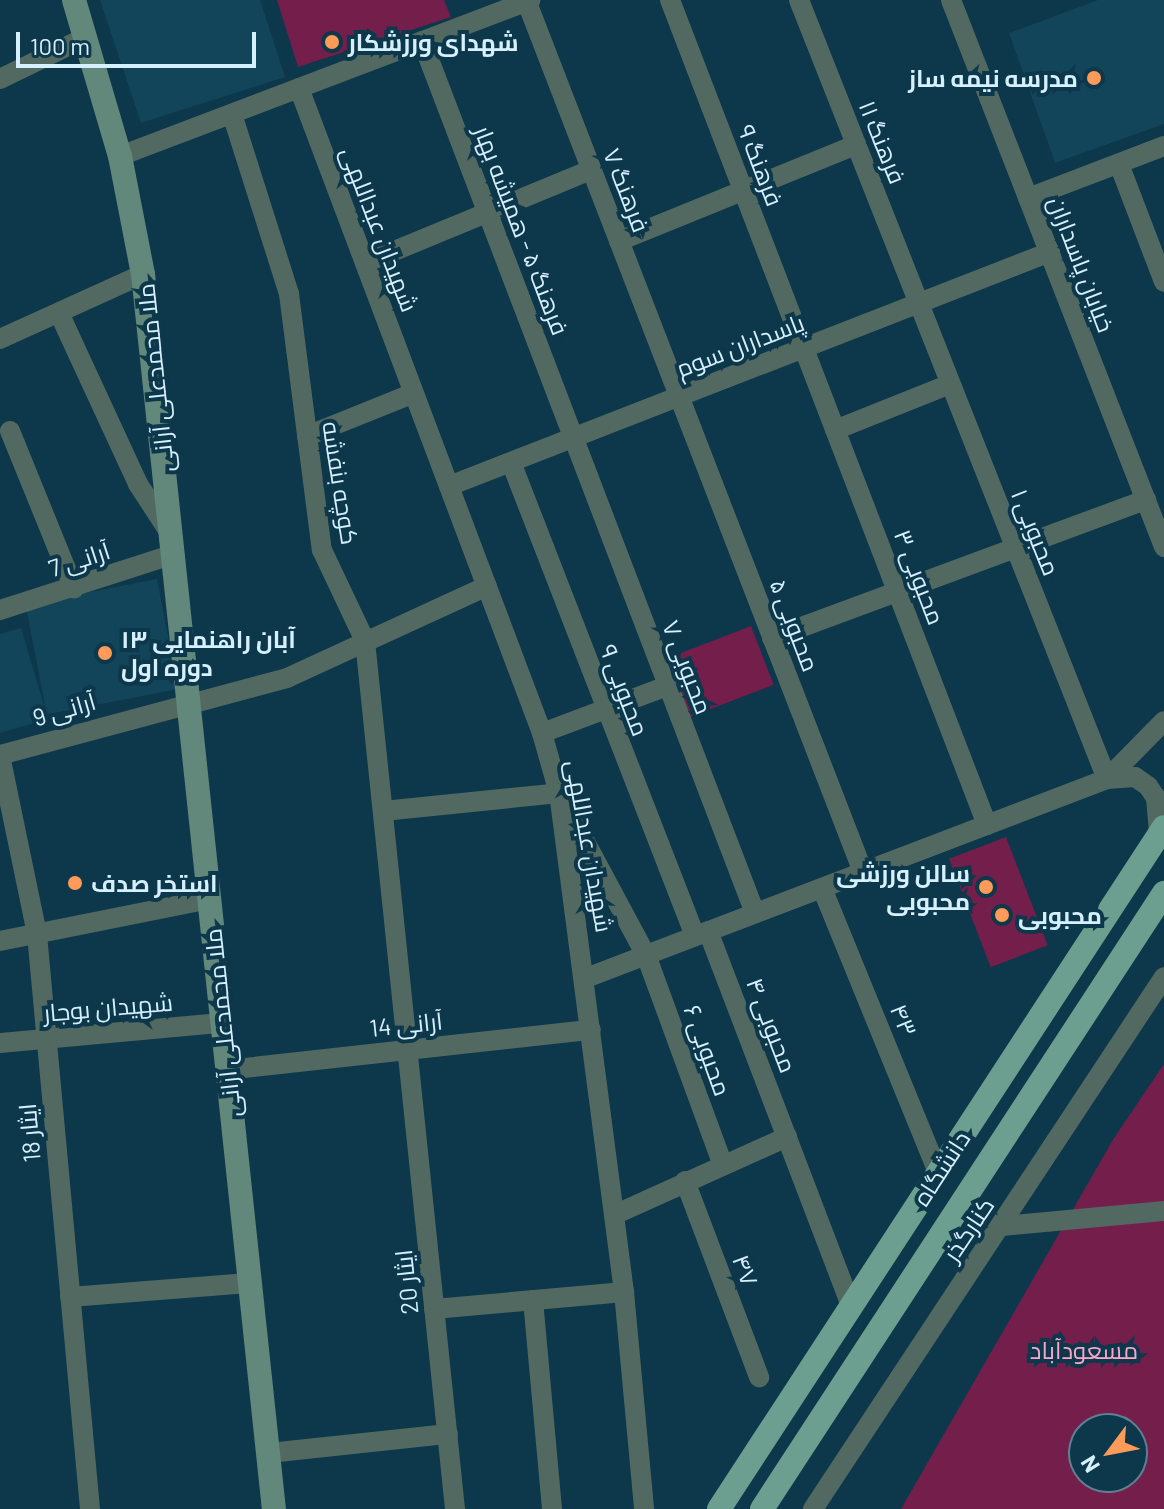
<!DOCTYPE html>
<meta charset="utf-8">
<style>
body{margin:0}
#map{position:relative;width:1164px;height:1509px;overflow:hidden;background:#0d374a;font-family:Barlow,Cairo,sans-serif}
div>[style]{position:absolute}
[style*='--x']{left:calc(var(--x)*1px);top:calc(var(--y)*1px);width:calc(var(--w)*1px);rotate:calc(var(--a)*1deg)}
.built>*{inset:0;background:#12445a;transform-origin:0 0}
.green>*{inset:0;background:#741e4b;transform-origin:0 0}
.street>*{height:20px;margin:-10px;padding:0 10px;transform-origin:10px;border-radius:10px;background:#516961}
.secondary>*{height:24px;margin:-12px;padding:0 12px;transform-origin:12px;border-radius:12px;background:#61887b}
.primary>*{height:24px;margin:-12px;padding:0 12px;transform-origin:12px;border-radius:12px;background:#6c9f8f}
.dots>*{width:22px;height:22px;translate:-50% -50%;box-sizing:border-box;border:4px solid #0d374a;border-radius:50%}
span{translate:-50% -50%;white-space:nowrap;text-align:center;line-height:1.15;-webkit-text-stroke:8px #0d374a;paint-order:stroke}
.poi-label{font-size:24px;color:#d5f0ff;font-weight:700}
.left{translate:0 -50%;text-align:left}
.right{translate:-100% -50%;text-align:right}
.street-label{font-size:24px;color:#d5f0ff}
.park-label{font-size:24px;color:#fba7ca}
.north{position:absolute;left:1068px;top:1413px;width:80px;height:80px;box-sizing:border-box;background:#0d374a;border:2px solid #5d8192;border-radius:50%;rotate:238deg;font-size:22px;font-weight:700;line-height:32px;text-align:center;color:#d5f0ff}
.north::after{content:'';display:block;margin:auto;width:28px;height:36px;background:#fe9b59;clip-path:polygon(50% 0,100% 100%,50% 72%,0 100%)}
.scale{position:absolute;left:16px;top:32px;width:240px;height:36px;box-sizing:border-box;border:4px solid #d5f0ff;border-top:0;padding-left:10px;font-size:24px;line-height:28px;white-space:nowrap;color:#d5f0ff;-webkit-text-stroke:6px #0d374a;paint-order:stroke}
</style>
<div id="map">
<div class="built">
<i style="clip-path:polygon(100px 0,260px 0,285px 77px,141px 123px)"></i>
<i style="clip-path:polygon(1098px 0,1164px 0,1164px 124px,1055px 163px,1009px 33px)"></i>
<i style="left:157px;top:579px;width:112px;height:134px;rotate:79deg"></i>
<i style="clip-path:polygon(21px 628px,48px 719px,0 733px,0 634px)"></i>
</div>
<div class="green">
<i style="clip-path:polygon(277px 0,444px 0,451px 17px,298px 67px)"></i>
<i style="left:751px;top:626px;width:63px;height:89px;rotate:69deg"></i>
<i style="left:1006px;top:837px;width:116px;height:61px;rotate:69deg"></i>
<i style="clip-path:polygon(evenodd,1164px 1064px,1164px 1509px,901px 1509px,1114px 1138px,1164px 1064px,1084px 1429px,1132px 1429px,1132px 1477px,1084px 1477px,1084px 1429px)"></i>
</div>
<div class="street">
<i style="--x:526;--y:0;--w:935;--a:68.87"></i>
<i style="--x:670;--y:0;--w:884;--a:68.98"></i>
<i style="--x:799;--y:0;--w:838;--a:68.43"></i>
<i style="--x:1107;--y:779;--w:28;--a:-4"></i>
<i style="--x:1135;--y:777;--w:16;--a:35"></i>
<i style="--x:1148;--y:786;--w:14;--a:56"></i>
<i style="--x:1156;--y:798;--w:36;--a:85"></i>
<i style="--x:951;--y:0;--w:587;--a:68.72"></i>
<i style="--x:422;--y:41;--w:933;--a:69.1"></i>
<i style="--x:0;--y:79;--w:96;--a:-26"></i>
<i style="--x:299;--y:88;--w:689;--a:69.36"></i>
<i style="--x:542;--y:733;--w:62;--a:74.2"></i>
<i style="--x:559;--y:793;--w:503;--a:82.58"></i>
<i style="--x:624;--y:1292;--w:218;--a:84.7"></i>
<i style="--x:232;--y:114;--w:189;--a:72.4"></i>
<i style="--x:289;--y:294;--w:258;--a:82.7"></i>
<i style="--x:322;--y:550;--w:101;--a:64.7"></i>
<i style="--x:365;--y:641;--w:873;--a:84.08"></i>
<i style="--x:120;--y:156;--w:439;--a:-20.8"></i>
<i style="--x:1119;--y:164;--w:126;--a:69.1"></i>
<i style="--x:1028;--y:198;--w:146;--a:-20.9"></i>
<i style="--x:619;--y:241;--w:256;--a:-22.1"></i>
<i style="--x:365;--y:263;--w:244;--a:-22.4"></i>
<i style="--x:60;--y:315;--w:186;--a:65.2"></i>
<i style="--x:138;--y:484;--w:59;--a:56.9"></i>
<i style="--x:0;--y:339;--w:157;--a:-24.4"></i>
<i style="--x:835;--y:430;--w:124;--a:-21.8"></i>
<i style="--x:10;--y:431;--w:170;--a:67.9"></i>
<i style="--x:307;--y:436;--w:115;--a:-21.9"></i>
<i style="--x:511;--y:462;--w:508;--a:68.78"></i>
<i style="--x:449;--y:486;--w:645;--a:-21.27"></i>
<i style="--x:0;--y:610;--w:183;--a:-17.8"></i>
<i style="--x:772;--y:638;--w:399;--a:-20.3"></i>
<i style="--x:542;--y:733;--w:134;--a:-20.6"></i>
<i style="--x:383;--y:811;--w:177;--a:-5.8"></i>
<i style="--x:559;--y:793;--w:184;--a:61.8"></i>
<i style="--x:646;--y:955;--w:221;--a:69.9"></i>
<i style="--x:822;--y:888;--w:307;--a:67.8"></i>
<i style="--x:708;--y:931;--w:401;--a:69.1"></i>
<i style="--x:0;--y:941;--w:214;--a:-11.3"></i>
<i style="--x:586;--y:978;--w:558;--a:-20.9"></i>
<i style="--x:1107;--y:779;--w:81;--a:-45.5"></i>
<i style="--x:0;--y:1043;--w:222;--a:-5.2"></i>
<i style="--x:226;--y:1070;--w:367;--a:-6.3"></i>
<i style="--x:685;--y:1181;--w:210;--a:69.3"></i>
<i style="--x:614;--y:1215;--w:190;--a:-24.3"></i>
<i style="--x:1002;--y:1226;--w:163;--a:-5.3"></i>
<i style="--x:70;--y:1297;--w:179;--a:-4.5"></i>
<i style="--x:533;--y:1300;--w:210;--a:84.8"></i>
<i style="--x:434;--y:1309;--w:191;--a:-5.1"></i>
<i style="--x:269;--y:1453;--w:180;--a:-6.1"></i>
<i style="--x:90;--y:1509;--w:577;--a:-95.27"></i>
<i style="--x:37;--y:934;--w:183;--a:-101.7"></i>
<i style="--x:0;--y:755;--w:297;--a:-15"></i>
<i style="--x:287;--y:678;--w:220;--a:-24.7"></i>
<i style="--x:813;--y:1509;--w:637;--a:-56.58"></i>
</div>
<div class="secondary">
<i style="--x:74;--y:0;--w:163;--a:73.6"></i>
<i style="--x:120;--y:156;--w:120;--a:79"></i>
<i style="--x:143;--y:274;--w:1242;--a:83.95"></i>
</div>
<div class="primary">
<i style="--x:719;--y:1509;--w:814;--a:-56.88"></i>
<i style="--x:762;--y:1509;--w:736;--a:-56.87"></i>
</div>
<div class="dots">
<i style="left:332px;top:42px;background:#fe9b59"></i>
<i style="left:1094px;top:78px;background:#fe9b59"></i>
<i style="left:105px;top:653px;background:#fe9b59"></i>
<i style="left:75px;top:883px;background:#fe9b59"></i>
<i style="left:986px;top:887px;background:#fe9b59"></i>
<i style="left:1002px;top:915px;background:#fe9b59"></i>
</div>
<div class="poi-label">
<span class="left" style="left:348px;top:42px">شهدای ورزشکار</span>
<span class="right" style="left:1078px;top:78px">مدرسه نیمه ساز</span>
<span class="left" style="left:121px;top:653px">۱۳ آبان راهنمایی<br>دوره اول</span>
<span class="right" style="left:970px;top:887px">سالن ورزشی<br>محبوبی</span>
<span class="left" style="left:91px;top:883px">استخر صدف</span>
<span class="left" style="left:1018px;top:915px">محبوبی</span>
</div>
<div class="street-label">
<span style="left:883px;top:142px;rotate:68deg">فرهنگ ۱۱</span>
<span style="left:761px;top:165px;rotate:69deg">فرهنگ ۹</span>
<span style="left:627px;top:190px;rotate:69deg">فرهنگ ۷</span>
<span style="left:380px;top:229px;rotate:69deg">شهیدان عبداللهی</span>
<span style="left:522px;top:230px;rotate:69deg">فرهنگ ۵ - همیشه بهار</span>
<span style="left:1082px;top:264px;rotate:69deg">خیابان پاسداران</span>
<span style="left:740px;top:345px;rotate:-21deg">پاسداران سوم</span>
<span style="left:155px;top:378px;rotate:-96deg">ملا محمدعلی آرانی</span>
<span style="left:341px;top:483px;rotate:81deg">کوچه بنفشه</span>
<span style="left:1036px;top:532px;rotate:68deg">محبوبی ۱</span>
<span style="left:79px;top:559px;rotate:-18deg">آرانی 7</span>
<span style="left:920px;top:577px;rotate:69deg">محبوبی ۳</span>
<span style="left:795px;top:625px;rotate:69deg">محبوبی ۵</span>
<span style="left:688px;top:667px;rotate:69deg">محبوبی ۷</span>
<span style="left:625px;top:690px;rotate:69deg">محبوبی ۹</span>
<span style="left:64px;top:709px;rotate:-16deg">آرانی 9</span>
<span style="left:590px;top:846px;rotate:80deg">شهیدان عبداللهی</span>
<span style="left:108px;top:1007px;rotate:-5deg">شهیدان بوجار</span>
<span style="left:904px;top:1020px;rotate:68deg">۴۳</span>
<span style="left:222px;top:1023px;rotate:-96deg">ملا محمدعلی آرانی</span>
<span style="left:406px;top:1024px;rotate:-6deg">آرانی 14</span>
<span style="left:772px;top:1025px;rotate:69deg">محبوبی ۴</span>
<span style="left:708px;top:1050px;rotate:70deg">محبوبی ۶</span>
<span style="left:29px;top:1133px;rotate:-95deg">ایثار 18</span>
<span style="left:941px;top:1168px;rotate:-57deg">دانشگاه</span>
<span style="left:968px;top:1229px;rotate:-56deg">کنارگذر</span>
<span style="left:746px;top:1270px;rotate:69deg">۴۷</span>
<span style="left:406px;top:1282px;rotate:-96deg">ایثار 20</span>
</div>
<div class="park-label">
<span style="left:1084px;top:1350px">مسعودآباد</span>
</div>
<div class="north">N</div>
<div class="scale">100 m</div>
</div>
